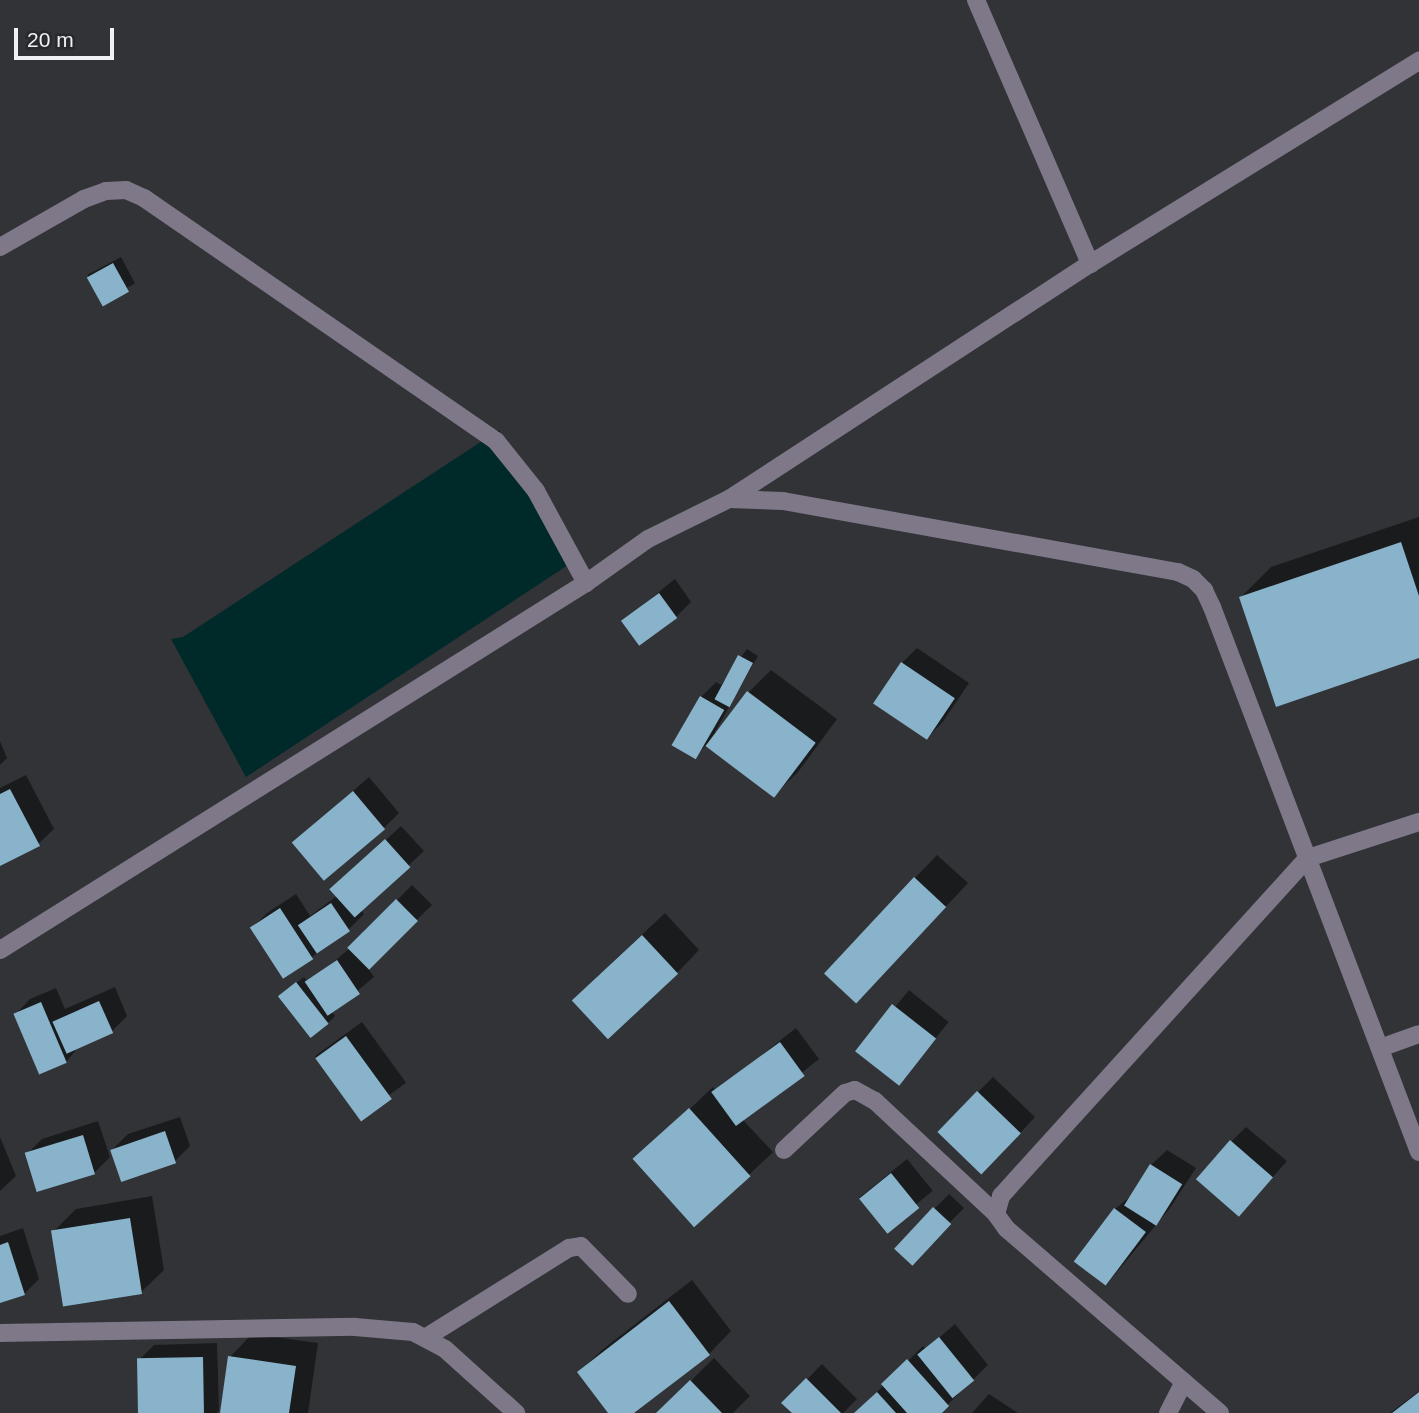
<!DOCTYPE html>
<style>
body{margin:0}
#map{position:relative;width:1419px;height:1413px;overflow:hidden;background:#313337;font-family:Arial,sans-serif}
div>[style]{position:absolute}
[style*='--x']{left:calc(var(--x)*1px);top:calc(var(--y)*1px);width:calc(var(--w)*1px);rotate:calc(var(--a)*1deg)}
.water>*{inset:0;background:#00292a}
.shadow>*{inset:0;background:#0007;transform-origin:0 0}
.building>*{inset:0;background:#88b3ca;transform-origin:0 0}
.minor>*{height:18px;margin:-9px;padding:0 9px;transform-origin:9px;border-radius:9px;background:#7e7889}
span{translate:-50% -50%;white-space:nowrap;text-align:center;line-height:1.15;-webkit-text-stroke:7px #27292d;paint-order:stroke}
.scale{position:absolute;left:14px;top:28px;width:100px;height:32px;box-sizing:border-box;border:4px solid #f0f1f4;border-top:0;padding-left:9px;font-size:21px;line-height:24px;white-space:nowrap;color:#f0f1f4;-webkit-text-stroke:5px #27292d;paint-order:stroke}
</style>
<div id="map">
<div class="water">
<i style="clip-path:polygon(499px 430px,568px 565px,246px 777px,171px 639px,183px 637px)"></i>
</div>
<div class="shadow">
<i style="left:121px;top:257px;width:30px;height:38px;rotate:62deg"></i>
<i style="clip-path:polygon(1419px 517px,1419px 657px,1241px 597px,1271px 567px)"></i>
<i style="clip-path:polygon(675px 579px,691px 602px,676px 617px,624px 620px)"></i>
<i style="clip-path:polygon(917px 648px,969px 683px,942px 723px,927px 738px,902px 663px)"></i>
<i style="clip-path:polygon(747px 649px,758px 656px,715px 732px,717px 734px,748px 693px,771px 670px,837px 719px,798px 772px,775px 794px,707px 744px,695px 757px,701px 697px,716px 682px,721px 685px)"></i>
<i style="clip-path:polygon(0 741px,7px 758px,0 765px)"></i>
<i style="clip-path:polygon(26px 775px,54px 829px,38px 844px,0 864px,0 788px)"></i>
<i style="clip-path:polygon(369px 777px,399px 813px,384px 828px,295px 842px)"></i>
<i style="clip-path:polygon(401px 826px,424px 851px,361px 910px,364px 914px,349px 929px,312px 957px,252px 928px,267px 913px,296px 894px,310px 916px,338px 895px,348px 875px)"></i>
<i style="clip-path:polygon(937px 855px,968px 883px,879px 978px,915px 878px)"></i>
<i style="clip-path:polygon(412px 885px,432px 905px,368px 968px,374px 977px,332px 1012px,335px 1016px,328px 1023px,287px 990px,304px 977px,309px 983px,350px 948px)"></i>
<i style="clip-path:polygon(665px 913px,699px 950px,677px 973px,596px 978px)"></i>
<i style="clip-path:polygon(115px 987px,127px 1016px,112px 1031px,81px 1044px,66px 1062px,41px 1073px,15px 1015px,30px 999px,56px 988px,65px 1009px)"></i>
<i style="left:909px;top:990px;width:51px;height:79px;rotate:39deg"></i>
<i style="left:362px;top:1022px;width:75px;height:58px;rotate:54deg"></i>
<i style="clip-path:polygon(796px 1028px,819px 1059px,743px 1120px,773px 1152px,696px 1225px,659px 1138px,713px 1087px,716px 1091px)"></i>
<i style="clip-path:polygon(993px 1077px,1035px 1117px,997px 1158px,978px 1092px)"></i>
<i style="clip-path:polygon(180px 1117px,190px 1146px,175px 1161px,112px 1150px,128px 1134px)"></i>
<i style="clip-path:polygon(98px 1121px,110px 1157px,94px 1173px,27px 1154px,42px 1139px)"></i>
<i style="clip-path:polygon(1246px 1127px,1287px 1161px,1239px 1215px,1231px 1142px)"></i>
<i style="clip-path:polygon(0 1137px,16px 1176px,0 1191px)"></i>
<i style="clip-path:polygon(1167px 1150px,1196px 1168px,1170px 1208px,1107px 1284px,1115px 1209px,1132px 1195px,1151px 1165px)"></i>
<i style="left:907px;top:1159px;width:41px;height:61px;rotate:51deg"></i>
<i style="clip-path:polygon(949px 1194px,964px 1208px,911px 1262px,934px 1209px)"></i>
<i style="clip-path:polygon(152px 1196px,164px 1270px,141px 1292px,53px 1232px,76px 1209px)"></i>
<i style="clip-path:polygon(23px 1228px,39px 1279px,24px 1294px,0 1302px,0 1236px)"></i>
<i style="clip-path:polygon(692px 1280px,731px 1331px,709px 1354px,631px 1413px,610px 1413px,579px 1372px,602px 1350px)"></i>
<i style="clip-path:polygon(955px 1324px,988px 1365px,939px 1413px,856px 1413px,923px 1346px,926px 1349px)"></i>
<i style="clip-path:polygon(252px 1334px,318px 1343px,308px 1413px,221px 1413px,230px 1357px)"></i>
<i style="clip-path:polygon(217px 1343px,219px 1410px,217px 1413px,140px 1413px,139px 1360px,154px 1345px)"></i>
<i style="clip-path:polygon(714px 1358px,750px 1396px,733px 1413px,658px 1413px)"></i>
<i style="clip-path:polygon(822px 1364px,857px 1399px,843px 1413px,794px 1413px,784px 1403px)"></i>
<i style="clip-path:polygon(1419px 1391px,1419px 1413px,1390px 1413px)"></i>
<i style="clip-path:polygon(989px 1394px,1018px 1413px,972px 1413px)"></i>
</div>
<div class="building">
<i style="left:113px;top:263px;width:33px;height:30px;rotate:61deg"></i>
<i style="clip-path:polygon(1401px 542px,1419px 596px,1419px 658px,1276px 707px,1239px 597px)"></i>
<i style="left:659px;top:593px;width:31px;height:47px;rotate:54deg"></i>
<i style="left:738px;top:655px;width:17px;height:50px;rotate:28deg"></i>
<i style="left:901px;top:662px;width:65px;height:50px;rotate:34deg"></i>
<i style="left:747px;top:691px;width:86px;height:69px;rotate:37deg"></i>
<i style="left:700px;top:696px;width:28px;height:57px;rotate:30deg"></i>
<i style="clip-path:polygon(10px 789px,40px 846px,0 866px,0 794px)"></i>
<i style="left:353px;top:791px;width:50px;height:80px;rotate:50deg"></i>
<i style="left:385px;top:839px;width:38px;height:75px;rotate:48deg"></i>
<i style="left:914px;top:877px;width:44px;height:132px;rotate:43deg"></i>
<i style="left:396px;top:899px;width:31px;height:69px;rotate:45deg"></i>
<i style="left:331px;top:903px;width:34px;height:40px;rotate:56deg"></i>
<i style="left:280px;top:908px;width:61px;height:36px;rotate:57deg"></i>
<i style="left:642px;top:935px;width:53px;height:96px;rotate:47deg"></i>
<i style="left:337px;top:960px;width:41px;height:39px;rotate:56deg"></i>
<i style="left:296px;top:982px;width:53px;height:23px;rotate:52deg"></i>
<i style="left:99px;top:1001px;width:35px;height:51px;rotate:66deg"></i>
<i style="left:41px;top:1002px;width:66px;height:30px;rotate:67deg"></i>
<i style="left:892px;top:1004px;width:56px;height:60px;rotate:38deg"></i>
<i style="left:346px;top:1036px;width:78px;height:38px;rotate:54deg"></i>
<i style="left:780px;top:1042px;width:42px;height:85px;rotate:54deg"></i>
<i style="left:977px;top:1091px;width:61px;height:57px;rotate:44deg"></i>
<i style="left:689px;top:1108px;width:92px;height:76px;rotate:48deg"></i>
<i style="left:165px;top:1131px;width:34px;height:58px;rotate:71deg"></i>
<i style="left:83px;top:1135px;width:41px;height:61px;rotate:73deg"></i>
<i style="left:1230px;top:1140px;width:57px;height:52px;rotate:41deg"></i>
<i style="left:1150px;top:1164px;width:38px;height:49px;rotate:32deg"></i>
<i style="left:891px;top:1173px;width:45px;height:41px;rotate:51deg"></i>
<i style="left:933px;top:1207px;width:25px;height:57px;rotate:43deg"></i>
<i style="left:1114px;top:1208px;width:40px;height:67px;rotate:37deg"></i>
<i style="left:130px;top:1218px;width:77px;height:80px;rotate:81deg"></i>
<i style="clip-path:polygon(8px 1242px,25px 1295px,0 1303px,0 1245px)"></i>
<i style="clip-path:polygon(669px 1301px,710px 1355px,634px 1413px,608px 1413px,577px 1372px)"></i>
<i style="left:939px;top:1337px;width:56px;height:28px;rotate:51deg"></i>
<i style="clip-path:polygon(228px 1356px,296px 1366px,289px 1413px,220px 1413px)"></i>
<i style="left:203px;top:1357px;width:56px;height:66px;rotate:89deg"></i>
<i style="clip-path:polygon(907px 1359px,949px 1406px,942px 1413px,907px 1413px,881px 1384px)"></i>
<i style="clip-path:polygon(806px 1378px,841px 1413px,792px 1413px,781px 1403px)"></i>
<i style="clip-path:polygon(690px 1380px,722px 1413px,656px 1413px)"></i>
<i style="clip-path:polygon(877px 1392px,896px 1413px,854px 1413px)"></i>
<i style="clip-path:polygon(1419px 1392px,1419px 1413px,1392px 1413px)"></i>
</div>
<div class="minor">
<i style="--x:976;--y:0;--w:288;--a:66.6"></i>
<i style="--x:0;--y:247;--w:97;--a:-29.7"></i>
<i style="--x:84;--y:199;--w:23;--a:-20"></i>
<i style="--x:106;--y:191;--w:20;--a:-3"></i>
<i style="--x:126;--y:190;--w:20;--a:24"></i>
<i style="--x:144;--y:198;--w:428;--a:34.6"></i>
<i style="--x:496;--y:441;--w:64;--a:51.3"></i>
<i style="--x:536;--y:491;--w:105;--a:61.5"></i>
<i style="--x:729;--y:499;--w:54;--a:2.1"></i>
<i style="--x:783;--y:501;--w:401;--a:10.2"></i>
<i style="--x:1178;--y:572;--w:17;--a:25"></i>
<i style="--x:1193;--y:579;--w:16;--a:45"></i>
<i style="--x:1204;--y:590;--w:19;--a:65"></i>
<i style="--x:1212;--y:607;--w:583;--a:69.2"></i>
<i style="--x:0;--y:950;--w:691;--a:-32.06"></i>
<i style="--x:586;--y:583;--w:76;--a:-35.4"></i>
<i style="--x:648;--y:539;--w:90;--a:-26.3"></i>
<i style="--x:729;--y:499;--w:431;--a:-33.1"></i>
<i style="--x:1090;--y:264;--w:387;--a:-31.7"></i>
<i style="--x:1380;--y:1048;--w:41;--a:-19.7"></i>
<i style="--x:784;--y:1150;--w:83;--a:-43.1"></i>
<i style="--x:845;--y:1093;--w:10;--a:-17"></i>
<i style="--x:855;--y:1090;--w:23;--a:29"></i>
<i style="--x:875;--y:1101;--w:166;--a:43"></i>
<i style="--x:0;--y:1333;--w:355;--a:-1"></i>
<i style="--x:355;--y:1327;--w:58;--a:4.9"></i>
<i style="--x:413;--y:1332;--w:36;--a:28"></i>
<i style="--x:445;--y:1349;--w:96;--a:42"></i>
<i style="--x:425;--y:1338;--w:170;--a:-32"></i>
<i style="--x:569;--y:1248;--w:12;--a:-9"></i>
<i style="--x:581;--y:1246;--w:67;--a:45.6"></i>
<i style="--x:1168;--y:1413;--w:35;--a:-63"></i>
<i style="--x:1220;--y:1413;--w:283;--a:-139.2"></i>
<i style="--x:1006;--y:1228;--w:17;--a:-126"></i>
<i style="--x:996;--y:1214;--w:19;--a:-74"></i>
<i style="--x:1001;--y:1196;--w:457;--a:-47.8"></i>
<i style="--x:1308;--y:858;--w:117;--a:-18"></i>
</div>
<div class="scale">20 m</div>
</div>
